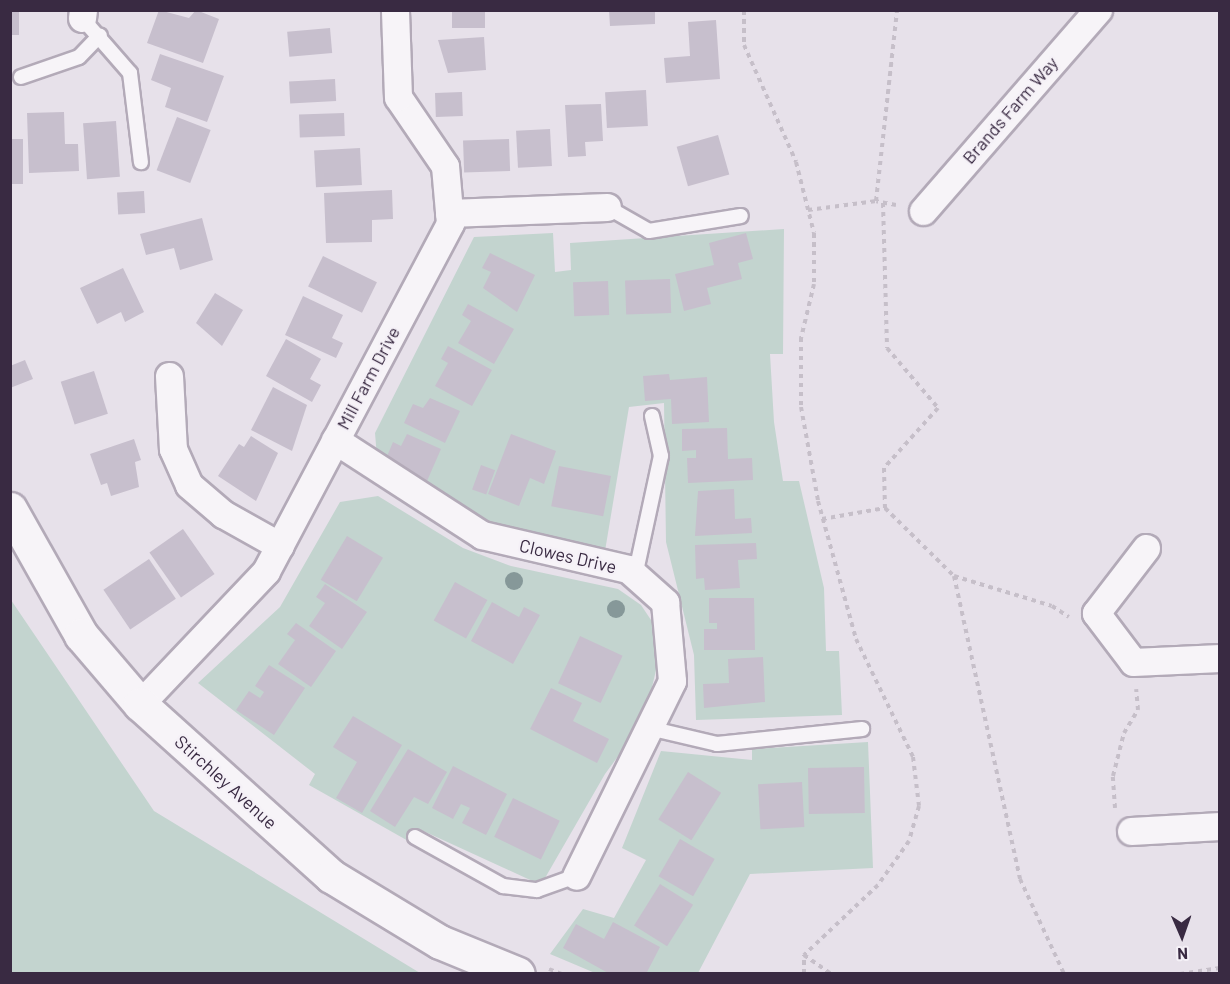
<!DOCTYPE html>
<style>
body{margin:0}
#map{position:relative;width:1230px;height:984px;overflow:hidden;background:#e7e1ea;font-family:Barlow,sans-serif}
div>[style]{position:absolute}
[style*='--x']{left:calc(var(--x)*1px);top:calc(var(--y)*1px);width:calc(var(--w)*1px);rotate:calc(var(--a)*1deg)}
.green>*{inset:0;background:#c3d4cf}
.building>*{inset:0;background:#c7bfcd;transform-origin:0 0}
.path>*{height:4px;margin-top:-2px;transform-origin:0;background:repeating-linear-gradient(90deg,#c6bfc9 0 4.5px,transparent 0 9px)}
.roads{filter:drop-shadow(2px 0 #b3aab8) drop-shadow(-2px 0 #b3aab8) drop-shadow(0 2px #b3aab8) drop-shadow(0 -2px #b3aab8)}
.service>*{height:14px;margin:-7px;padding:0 7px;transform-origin:7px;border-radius:7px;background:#f7f4f8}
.minor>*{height:27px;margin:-13.5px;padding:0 13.5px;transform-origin:13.5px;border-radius:13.5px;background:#f7f4f8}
.tertiary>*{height:33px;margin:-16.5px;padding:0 16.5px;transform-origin:16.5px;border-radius:16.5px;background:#f7f4f8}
.trees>*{width:18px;height:18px;margin:-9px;border-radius:50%;background:#869899}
span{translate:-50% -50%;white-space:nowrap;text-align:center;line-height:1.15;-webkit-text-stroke:5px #f5f1f7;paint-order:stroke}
.street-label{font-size:18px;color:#392a42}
.frame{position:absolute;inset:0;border:12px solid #392a42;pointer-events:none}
.north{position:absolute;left:1152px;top:906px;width:60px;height:60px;-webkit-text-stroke:4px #f5f1f7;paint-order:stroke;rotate:178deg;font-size:16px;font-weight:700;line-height:24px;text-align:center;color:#392a42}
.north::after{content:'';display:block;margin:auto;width:21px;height:27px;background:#392a42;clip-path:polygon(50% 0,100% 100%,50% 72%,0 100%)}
</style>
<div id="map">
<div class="green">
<i style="clip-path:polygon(784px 229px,783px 354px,770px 354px,774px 422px,783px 481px,799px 481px,824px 588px,826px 651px,839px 651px,842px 715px,696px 720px,694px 655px,666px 542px,664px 403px,629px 407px,605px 551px,531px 540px,476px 518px,377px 457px,375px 433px,474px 237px,553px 233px,555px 272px,571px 270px,570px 243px)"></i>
<i style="clip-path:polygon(378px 496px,463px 548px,511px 566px,618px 589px,641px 605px,655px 626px,661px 649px,644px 721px,605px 774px,541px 885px,419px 829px,410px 842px,309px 785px,315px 774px,198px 683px,280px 607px,340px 502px)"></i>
<i style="clip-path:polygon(11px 600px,154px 811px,420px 973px,11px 973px)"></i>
<i style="clip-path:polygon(868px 742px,873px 868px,750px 874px,698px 973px,595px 973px,550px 954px,583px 909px,614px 918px,646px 860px,622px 848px,661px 751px,752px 760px,752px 749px)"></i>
</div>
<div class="building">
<i style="left:10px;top:10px;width:9px;height:25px"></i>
<i style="clip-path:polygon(159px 10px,189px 18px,196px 10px,219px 19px,203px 63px,147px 43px)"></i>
<i style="left:452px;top:10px;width:33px;height:18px"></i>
<i style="clip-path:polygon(609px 10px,655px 10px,655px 24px,610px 26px)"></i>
<i style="clip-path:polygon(716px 20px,720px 79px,666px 83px,664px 58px,690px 56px,688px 22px)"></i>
<i style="left:330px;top:28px;width:25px;height:43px;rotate:85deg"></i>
<i style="clip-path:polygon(484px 37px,486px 70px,448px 73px,438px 40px)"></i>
<i style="clip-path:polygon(160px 54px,224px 76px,207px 122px,165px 107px,171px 88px,151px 80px)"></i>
<i style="left:335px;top:79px;width:22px;height:46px;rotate:87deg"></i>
<i style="left:646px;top:90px;width:36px;height:41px;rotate:87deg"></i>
<i style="left:462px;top:92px;width:24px;height:27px;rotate:88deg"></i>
<i style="clip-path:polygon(601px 104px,603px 141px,585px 142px,586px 156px,568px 157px,565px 105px)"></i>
<i style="clip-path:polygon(64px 112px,65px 144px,78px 144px,79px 171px,29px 173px,27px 113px)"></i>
<i style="left:344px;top:113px;width:23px;height:45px;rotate:88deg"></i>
<i style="left:177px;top:117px;width:36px;height:57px;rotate:21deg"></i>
<i style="left:116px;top:121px;width:56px;height:33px;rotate:86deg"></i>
<i style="left:550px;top:129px;width:37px;height:34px;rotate:87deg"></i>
<i style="left:718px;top:135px;width:41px;height:43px;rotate:74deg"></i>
<i style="left:10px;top:139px;width:13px;height:45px"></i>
<i style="left:509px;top:139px;width:32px;height:46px;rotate:88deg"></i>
<i style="left:360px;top:148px;width:37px;height:46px;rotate:87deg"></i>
<i style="clip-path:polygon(392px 190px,393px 219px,372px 220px,372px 242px,326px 243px,324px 193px)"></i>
<i style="left:144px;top:191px;width:22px;height:27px;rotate:87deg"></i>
<i style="clip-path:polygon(202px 218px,213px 260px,180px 270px,174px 248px,146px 255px,140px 234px)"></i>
<i style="clip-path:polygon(746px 233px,753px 259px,738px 263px,742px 279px,707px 288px,711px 304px,684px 311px,675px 274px,714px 265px,709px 243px)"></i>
<i style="clip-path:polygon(490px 253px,535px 275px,517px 312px,483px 288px,491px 272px,482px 268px)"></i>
<i style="left:323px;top:256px;width:60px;height:34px;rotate:26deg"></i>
<i style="clip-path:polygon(123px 268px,144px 312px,125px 322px,121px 312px,97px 324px,80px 288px)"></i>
<i style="left:670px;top:279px;width:34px;height:45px;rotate:88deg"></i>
<i style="left:608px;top:281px;width:34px;height:35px;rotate:88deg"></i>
<i style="clip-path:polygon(215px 293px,243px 310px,222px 346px,196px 323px)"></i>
<i style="clip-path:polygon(303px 296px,343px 315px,332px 338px,343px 343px,336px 358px,285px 335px)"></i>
<i style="clip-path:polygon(468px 304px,514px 329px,494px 364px,458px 343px,471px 321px,462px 315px)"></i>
<i style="clip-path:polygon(286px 339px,321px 359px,310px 379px,321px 385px,312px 402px,266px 376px)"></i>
<i style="clip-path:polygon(448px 346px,492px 370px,472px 406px,435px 386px,448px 363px,441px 359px)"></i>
<i style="clip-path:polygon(25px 360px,33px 379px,10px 388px,10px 366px)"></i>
<i style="left:94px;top:371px;width:45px;height:35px;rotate:72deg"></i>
<i style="clip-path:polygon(669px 374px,670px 380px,707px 377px,709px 422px,672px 424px,671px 399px,645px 401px,643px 376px)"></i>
<i style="clip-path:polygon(273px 387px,307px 405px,292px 451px,251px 430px)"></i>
<i style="clip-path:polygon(430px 398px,460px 411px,445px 443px,404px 423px,413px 404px,423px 408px)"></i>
<i style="clip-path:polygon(727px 428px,728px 459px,752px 458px,753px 480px,688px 483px,687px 458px,696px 458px,696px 450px,682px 451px,682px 429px)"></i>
<i style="clip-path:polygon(407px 434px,441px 449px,427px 481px,385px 461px,393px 442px,401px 446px)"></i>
<i style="clip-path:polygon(511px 434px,556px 451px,544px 484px,530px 478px,519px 506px,488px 494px)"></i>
<i style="clip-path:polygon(251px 436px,278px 453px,256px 501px,218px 476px,239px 444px,244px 447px)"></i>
<i style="clip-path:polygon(134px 439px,141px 460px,135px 462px,139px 487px,111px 496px,107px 483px,101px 485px,90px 454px)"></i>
<i style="left:481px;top:465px;width:15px;height:26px;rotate:20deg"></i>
<i style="left:559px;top:466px;width:53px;height:41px;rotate:11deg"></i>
<i style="clip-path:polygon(734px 489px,735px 519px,751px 518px,752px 533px,695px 536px,698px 491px)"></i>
<i style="left:183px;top:529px;width:55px;height:41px;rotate:55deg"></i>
<i style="left:347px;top:536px;width:42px;height:51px;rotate:31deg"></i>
<i style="clip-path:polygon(756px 543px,757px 559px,738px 560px,740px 588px,705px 590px,704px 578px,696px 579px,695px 545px)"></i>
<i style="left:149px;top:559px;width:48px;height:55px;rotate:56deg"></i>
<i style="left:455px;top:582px;width:37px;height:44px;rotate:29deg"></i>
<i style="clip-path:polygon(325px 584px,367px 612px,342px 649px,309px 626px,325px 603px,316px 597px)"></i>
<i style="clip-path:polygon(709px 598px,754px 598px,755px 650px,704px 650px,704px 629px,717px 629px,717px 623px,709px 623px)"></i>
<i style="clip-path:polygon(492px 602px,519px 617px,524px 607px,540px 615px,513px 664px,471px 641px)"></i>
<i style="clip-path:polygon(296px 623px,336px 651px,311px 687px,278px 664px,295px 640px,287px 634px)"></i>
<i style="left:580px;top:636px;width:47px;height:52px;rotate:25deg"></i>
<i style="clip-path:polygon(763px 657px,765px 702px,704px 708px,703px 684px,729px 683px,728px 659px)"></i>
<i style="clip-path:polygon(269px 665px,305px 688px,274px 735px,236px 710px,249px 691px,260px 698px,264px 692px,255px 686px)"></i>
<i style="clip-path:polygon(551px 688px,582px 703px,573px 721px,609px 739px,597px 763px,530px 729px)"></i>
<i style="clip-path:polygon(353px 716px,402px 745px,362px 813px,336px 798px,357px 762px,333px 747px)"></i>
<i style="clip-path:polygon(408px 749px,447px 772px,428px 804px,414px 797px,395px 827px,370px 811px)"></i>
<i style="clip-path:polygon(453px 766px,507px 794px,486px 835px,462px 823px,470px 808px,461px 804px,453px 819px,432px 808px)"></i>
<i style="left:864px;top:767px;width:46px;height:56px;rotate:89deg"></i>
<i style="left:688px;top:772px;width:39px;height:56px;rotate:32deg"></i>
<i style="left:802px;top:782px;width:45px;height:44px;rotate:87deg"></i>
<i style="left:513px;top:798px;width:52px;height:43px;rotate:26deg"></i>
<i style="left:680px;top:839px;width:40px;height:43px;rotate:30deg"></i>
<i style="left:660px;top:884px;width:39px;height:49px;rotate:32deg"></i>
<i style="clip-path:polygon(613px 922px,660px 947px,646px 974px,610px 974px,563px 948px,576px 924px,604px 939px)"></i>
</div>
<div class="path">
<i style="--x:744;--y:10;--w:35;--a:90"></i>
<i style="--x:744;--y:45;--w:128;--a:66"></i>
<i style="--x:796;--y:162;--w:73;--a:75.8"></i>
<i style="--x:814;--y:233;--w:51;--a:90"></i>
<i style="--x:814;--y:284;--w:56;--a:103.5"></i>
<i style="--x:801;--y:338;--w:69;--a:90"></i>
<i style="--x:801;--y:407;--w:96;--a:79.7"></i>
<i style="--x:818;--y:501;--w:143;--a:74.6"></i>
<i style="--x:856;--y:639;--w:131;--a:64.2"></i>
<i style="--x:913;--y:757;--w:49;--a:83"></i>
<i style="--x:919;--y:806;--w:36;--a:106"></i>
<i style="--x:909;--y:841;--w:54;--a:125.2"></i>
<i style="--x:878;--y:885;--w:102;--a:136.6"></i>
<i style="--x:804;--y:955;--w:33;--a:35"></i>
<i style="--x:883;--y:203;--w:145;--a:88.4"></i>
<i style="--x:887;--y:348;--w:79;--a:49.6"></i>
<i style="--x:938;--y:408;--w:81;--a:132"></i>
<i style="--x:884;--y:468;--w:40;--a:88.6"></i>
<i style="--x:896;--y:205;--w:20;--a:-169"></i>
<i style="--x:876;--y:201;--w:192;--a:-83.7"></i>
<i style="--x:808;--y:210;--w:69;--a:-7.5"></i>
<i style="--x:822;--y:519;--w:64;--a:-9.9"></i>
<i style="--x:885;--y:508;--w:97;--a:44.6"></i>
<i style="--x:954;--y:576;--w:102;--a:17"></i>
<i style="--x:1052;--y:606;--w:20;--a:33"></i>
<i style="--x:954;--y:576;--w:310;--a:77.7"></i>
<i style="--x:1020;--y:879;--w:105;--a:65.1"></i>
<i style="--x:1115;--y:808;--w:32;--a:-94"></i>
<i style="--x:1113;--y:776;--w:44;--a:-75.7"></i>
<i style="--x:1124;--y:733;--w:27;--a:-59"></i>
<i style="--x:1138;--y:710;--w:21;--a:-95"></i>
<i style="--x:549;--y:969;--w:14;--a:21"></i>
<i style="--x:804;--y:974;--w:19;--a:-90"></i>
<i style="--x:1180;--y:974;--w:40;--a:-8.5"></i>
</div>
<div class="roads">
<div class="service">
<i style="--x:82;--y:18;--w:73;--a:48.9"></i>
<i style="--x:130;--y:73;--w:90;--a:83"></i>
<i style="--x:21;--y:77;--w:61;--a:-19"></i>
<i style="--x:79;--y:57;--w:30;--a:-46"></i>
<i style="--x:607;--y:207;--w:48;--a:29.7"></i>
<i style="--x:649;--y:231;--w:93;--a:-9.3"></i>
<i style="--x:635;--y:576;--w:123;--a:-77.8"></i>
<i style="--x:661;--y:456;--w:41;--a:-102.7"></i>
<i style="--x:649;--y:728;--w:70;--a:13.2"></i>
<i style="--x:717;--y:744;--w:146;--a:-5.9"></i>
<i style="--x:415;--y:837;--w:101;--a:29.1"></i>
<i style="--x:503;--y:886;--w:34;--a:7"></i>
<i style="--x:537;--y:890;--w:41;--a:-19.7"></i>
</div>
<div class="minor">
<i style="--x:82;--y:18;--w:8;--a:-83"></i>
<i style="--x:923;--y:211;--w:267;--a:-49"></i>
<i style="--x:449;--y:213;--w:158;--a:-2.2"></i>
<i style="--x:169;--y:376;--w:73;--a:86.9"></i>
<i style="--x:173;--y:449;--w:39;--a:66"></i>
<i style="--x:189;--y:485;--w:45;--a:40.5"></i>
<i style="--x:223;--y:514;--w:65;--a:29.3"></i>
<i style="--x:335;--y:440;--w:175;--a:32.9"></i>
<i style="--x:482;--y:535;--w:150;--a:13.1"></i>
<i style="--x:628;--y:569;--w:50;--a:41.7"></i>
<i style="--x:665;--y:602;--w:79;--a:84.9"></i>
<i style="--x:672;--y:681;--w:217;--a:116.2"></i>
<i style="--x:1146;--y:548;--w:82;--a:127.6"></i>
<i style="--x:1096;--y:613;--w:61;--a:52.9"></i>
<i style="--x:1133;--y:662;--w:87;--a:-2.6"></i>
<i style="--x:140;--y:704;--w:183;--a:-46.5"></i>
<i style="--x:266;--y:571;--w:394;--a:-62.1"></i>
<i style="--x:450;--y:223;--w:57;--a:-95"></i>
<i style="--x:445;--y:166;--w:83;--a:-124.3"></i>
<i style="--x:398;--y:97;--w:87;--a:-92"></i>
<i style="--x:1131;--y:831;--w:89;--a:-3.2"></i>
</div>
<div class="tertiary">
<i style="--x:10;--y:509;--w:145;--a:60.6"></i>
<i style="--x:81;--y:635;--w:91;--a:49.5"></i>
<i style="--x:140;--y:704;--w:257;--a:42"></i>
<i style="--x:331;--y:876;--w:127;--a:31.2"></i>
<i style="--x:440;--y:942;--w:84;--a:22.3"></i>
</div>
</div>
<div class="trees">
<i style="left:514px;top:581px"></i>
<i style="left:616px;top:609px"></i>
</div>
<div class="street-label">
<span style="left:1010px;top:110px;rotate:-49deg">Brands Farm Way</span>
<span style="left:368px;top:378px;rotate:-62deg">Mill Farm Drive</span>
<span style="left:568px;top:556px;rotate:13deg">Clowes Drive</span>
<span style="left:226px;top:782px;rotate:42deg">Stirchley Avenue</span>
</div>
<div class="frame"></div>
<div class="north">N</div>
</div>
